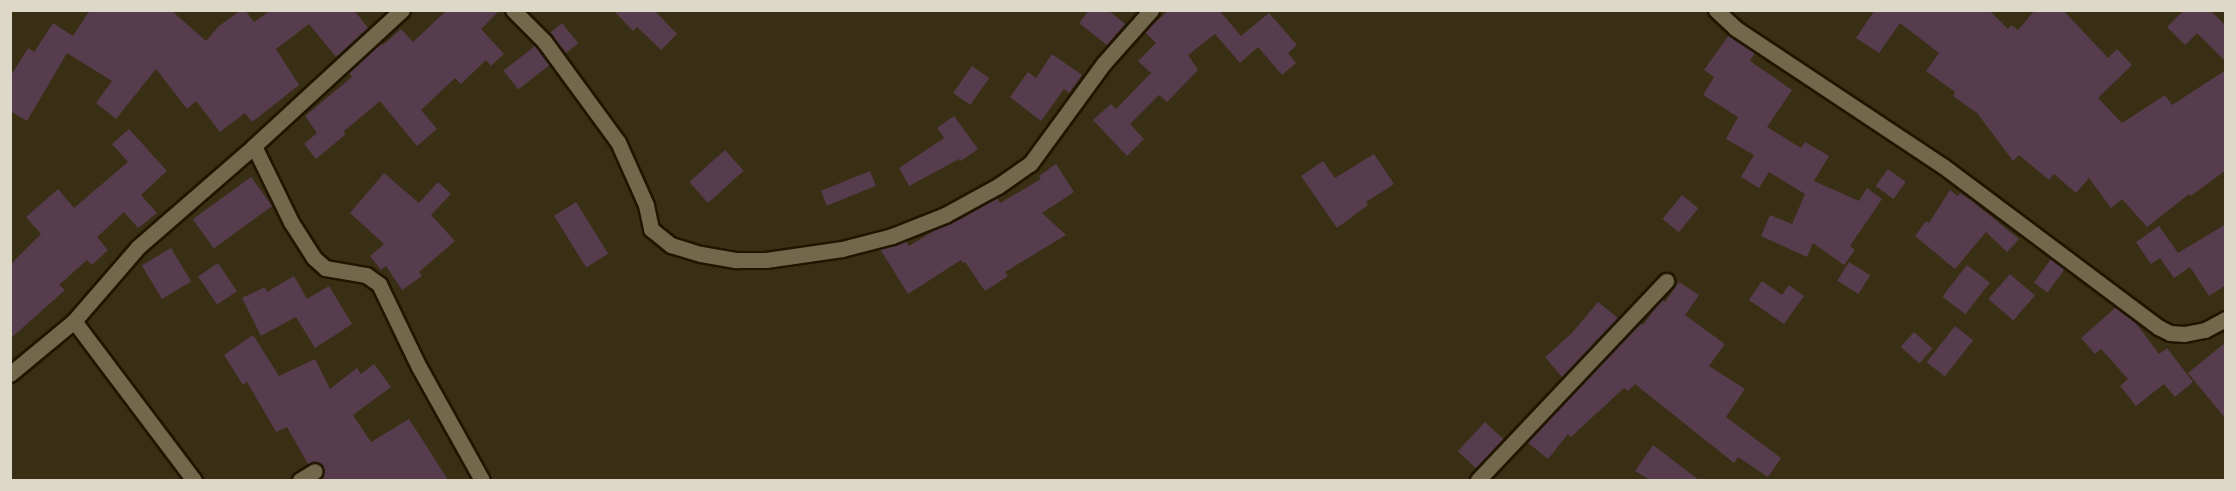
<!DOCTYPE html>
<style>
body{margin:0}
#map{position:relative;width:2236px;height:491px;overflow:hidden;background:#392f14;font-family:"Asap Condensed",sans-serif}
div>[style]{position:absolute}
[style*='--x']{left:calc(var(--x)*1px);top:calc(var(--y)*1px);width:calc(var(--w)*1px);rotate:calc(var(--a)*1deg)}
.building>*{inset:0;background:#563c4d;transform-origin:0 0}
.roads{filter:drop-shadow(2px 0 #201600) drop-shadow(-2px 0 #201600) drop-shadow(0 2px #201600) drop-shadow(0 -2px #201600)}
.minor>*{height:15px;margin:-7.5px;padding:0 7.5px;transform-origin:7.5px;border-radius:7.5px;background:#73684c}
span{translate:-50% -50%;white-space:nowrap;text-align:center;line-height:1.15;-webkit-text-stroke:4.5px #2e2509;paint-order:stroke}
.frame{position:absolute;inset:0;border:12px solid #ded8c8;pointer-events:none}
</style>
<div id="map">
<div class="building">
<i style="clip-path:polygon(90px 10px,171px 10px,206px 41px,219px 26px,241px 10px,245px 10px,254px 22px,271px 10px,354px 10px,368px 28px,336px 57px,309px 24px,276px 49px,299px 85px,252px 122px,245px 113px,220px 132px,196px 101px,187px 109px,156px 69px,116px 119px,96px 103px,112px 81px,67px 53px,27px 121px,10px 111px,10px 77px,28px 48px,34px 52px,53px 23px,73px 36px)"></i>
<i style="clip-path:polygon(447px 10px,500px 10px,481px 29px,504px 54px,491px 66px,486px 60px,461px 84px,455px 78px,421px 110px,437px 129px,417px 146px,380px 101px,343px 132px,346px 134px,316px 159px,304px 144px,317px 133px,305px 116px,352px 77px,349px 72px,381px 43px,383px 45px,401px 29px,413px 42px)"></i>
<i style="clip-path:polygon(613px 10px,654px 10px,677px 34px,661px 50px,637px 27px,633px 31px)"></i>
<i style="clip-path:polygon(1089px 10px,1108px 10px,1125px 24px,1107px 45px,1079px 23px)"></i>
<i style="clip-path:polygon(1169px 10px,1219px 10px,1241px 36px,1269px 13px,1297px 45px,1288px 53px,1296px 63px,1282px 75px,1258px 47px,1240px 63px,1215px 34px,1188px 55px,1198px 70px,1167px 102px,1159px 95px,1130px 124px,1144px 139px,1127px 156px,1093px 120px,1111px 104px,1116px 109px,1151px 73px,1138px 61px,1156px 43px,1145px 32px)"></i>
<i style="clip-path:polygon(1875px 10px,1989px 10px,2008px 29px,2011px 25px,2018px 30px,2035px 10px,2063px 10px,2108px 58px,2117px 49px,2132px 65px,2098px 98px,2122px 123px,2165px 95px,2172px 105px,2226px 70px,2226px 170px,2191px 196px,2189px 194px,2147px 227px,2122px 199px,2111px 208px,2089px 178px,2076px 193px,2054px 174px,2049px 180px,2019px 155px,2013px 161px,1977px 113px,1953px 96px,1955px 92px,1926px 71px,1939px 53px,1900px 23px,1879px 53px,1856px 38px)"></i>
<i style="clip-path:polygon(2184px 10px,2210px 10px,2226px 26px,2226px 62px,2197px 33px,2185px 45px,2167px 27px)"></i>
<i style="left:562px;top:23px;width:26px;height:16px;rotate:51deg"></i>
<i style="clip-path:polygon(1729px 35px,1755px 53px,1750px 61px,1792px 90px,1767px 127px,1801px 148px,1805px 142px,1829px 156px,1814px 181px,1859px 201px,1867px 188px,1882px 199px,1850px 246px,1855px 250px,1844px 265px,1813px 243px,1807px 257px,1761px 236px,1770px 215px,1792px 224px,1805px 194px,1769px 172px,1759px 188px,1741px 177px,1754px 155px,1726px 139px,1738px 117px,1703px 95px,1714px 77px,1704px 70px)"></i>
<i style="left:535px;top:46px;width:24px;height:40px;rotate:52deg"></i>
<i style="clip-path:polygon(1052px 54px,1082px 75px,1069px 93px,1064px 89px,1041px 121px,1010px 97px,1028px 72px,1036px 78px)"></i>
<i style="left:972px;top:66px;width:21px;height:33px;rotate:35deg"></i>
<i style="clip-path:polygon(954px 116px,978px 149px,961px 161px,959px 159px,909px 186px,899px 168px,944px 138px,937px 128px)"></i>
<i style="clip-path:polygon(129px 129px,167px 171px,141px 195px,157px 213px,138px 228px,124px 212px,97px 237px,108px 250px,92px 265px,87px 260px,59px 285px,65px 290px,10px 339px,10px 265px,41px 234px,26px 217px,58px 189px,74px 208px,128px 162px,112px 144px)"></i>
<i style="left:725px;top:150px;width:28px;height:48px;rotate:48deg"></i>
<i style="clip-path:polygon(1374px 154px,1394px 184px,1366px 202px,1368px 205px,1337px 228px,1301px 176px,1323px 161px,1335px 178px)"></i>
<i style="clip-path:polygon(1056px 164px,1074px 192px,1042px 213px,1066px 235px,1005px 272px,1008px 276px,985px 291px,965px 262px,963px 263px,961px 260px,908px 294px,880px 249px,906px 241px,909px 246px,935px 230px,961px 219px,997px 198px,1000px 203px,1041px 179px,1039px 176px)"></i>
<i style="left:1888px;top:169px;width:22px;height:21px;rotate:36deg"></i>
<i style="left:870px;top:171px;width:16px;height:53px;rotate:68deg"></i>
<i style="clip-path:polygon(384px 173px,419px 203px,438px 182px,451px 194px,431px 215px,455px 241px,419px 272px,422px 276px,402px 290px,386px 266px,381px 270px,370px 256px,384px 244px,350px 213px)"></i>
<i style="left:251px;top:177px;width:36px;height:72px;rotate:54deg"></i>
<i style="clip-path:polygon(1950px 190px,1958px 196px,1960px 193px,1972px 201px,2019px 239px,2007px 252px,1986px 232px,1955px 269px,1915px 236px,1926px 221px,1929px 223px)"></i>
<i style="left:1682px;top:195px;width:21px;height:31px;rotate:39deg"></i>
<i style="left:576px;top:202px;width:61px;height:26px;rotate:58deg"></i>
<i style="clip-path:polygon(2226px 224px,2226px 285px,2209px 296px,2190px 267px,2174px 278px,2160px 258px,2151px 264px,2136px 242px,2159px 226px,2178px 253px)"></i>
<i style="left:171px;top:248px;width:39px;height:34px;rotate:59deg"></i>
<i style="left:2051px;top:259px;width:17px;height:29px;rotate:36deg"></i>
<i style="left:1849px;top:262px;width:25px;height:22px;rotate:32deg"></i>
<i style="left:218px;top:263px;width:34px;height:24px;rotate:56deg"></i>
<i style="left:1967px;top:265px;width:29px;height:40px;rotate:38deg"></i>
<i style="left:2010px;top:274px;width:33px;height:33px;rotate:41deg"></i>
<i style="clip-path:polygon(294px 276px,307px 299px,329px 286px,352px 324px,315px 348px,296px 317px,261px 336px,242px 298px,265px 287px,267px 292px)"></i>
<i style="clip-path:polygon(1762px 281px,1782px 295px,1789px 285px,1804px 296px,1784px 324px,1749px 300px)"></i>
<i style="clip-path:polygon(1679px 282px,1699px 295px,1685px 315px,1725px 344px,1709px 366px,1745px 389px,1726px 417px,1781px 458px,1768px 477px,1738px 457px,1734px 463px,1635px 384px,1628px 391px,1624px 388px,1571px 437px,1568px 434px,1548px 459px,1527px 442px,1640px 322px,1643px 325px,1662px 299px,1665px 302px)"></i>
<i style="clip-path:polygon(1598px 302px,1618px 318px,1562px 377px,1545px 357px,1572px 333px)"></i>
<i style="clip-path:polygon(2116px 307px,2135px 322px,2159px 354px,2167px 348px,2193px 382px,2175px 397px,2164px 384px,2136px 406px,2120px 386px,2128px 379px,2101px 349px,2095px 354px,2081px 338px)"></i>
<i style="left:1955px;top:326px;width:23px;height:46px;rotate:38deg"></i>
<i style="left:1914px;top:332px;width:25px;height:20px;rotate:42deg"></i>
<i style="clip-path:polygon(253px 335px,279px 376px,315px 359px,330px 389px,357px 368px,361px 374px,374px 364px,391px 387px,353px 415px,371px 442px,409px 419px,448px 480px,318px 480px,324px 475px,323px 466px,315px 461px,308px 464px,287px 427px,276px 432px,247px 382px,243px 385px,224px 355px)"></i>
<i style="clip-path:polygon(2226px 342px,2226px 419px,2188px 373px)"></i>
<i style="left:1485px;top:422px;width:25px;height:40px;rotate:43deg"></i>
<i style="clip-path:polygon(1653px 445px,1699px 480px,1650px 480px,1635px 471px)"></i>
</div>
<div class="roads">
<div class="minor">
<i style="--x:513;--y:10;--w:44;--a:45"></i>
<i style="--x:544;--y:41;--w:125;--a:53.8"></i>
<i style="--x:618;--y:142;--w:69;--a:66"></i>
<i style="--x:646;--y:205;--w:25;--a:78"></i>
<i style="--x:651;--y:229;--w:26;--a:39"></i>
<i style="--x:671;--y:245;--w:31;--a:17"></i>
<i style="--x:701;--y:254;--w:36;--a:10"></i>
<i style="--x:736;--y:260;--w:30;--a:0"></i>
<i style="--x:766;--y:260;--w:77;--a:-8.2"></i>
<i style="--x:842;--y:249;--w:52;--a:-14.6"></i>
<i style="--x:892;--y:236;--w:57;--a:-21.6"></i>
<i style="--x:945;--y:215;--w:60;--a:-28.7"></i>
<i style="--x:998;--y:186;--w:39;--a:-35"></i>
<i style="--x:1030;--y:164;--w:125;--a:-53.8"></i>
<i style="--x:1104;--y:63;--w:71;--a:-48.4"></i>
<i style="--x:1716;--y:10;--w:26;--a:43"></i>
<i style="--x:1735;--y:28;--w:250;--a:33.6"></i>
<i style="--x:1943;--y:166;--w:269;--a:36.8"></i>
<i style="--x:2158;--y:327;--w:13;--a:27"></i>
<i style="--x:2170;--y:333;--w:14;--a:4"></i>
<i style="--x:2184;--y:334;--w:21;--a:-11"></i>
<i style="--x:2205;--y:330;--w:24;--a:-28"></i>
<i style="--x:254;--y:146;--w:85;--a:64"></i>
<i style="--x:291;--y:222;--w:43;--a:57.4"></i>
<i style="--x:314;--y:258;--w:15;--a:42"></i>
<i style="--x:325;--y:268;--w:42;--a:9.7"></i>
<i style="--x:366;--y:275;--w:16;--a:35"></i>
<i style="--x:379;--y:284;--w:92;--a:64.3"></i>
<i style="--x:419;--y:367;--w:129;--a:60.9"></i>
<i style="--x:74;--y:321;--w:199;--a:53"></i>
<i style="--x:10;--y:374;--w:83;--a:-39.6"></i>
<i style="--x:74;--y:321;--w:98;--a:-49.1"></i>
<i style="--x:138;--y:247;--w:154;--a:-41"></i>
<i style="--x:254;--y:146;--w:201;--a:-42.6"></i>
<i style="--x:300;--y:480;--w:17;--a:-31"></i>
<i style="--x:1478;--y:480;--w:274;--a:-46.6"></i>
</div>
</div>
<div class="frame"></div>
</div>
